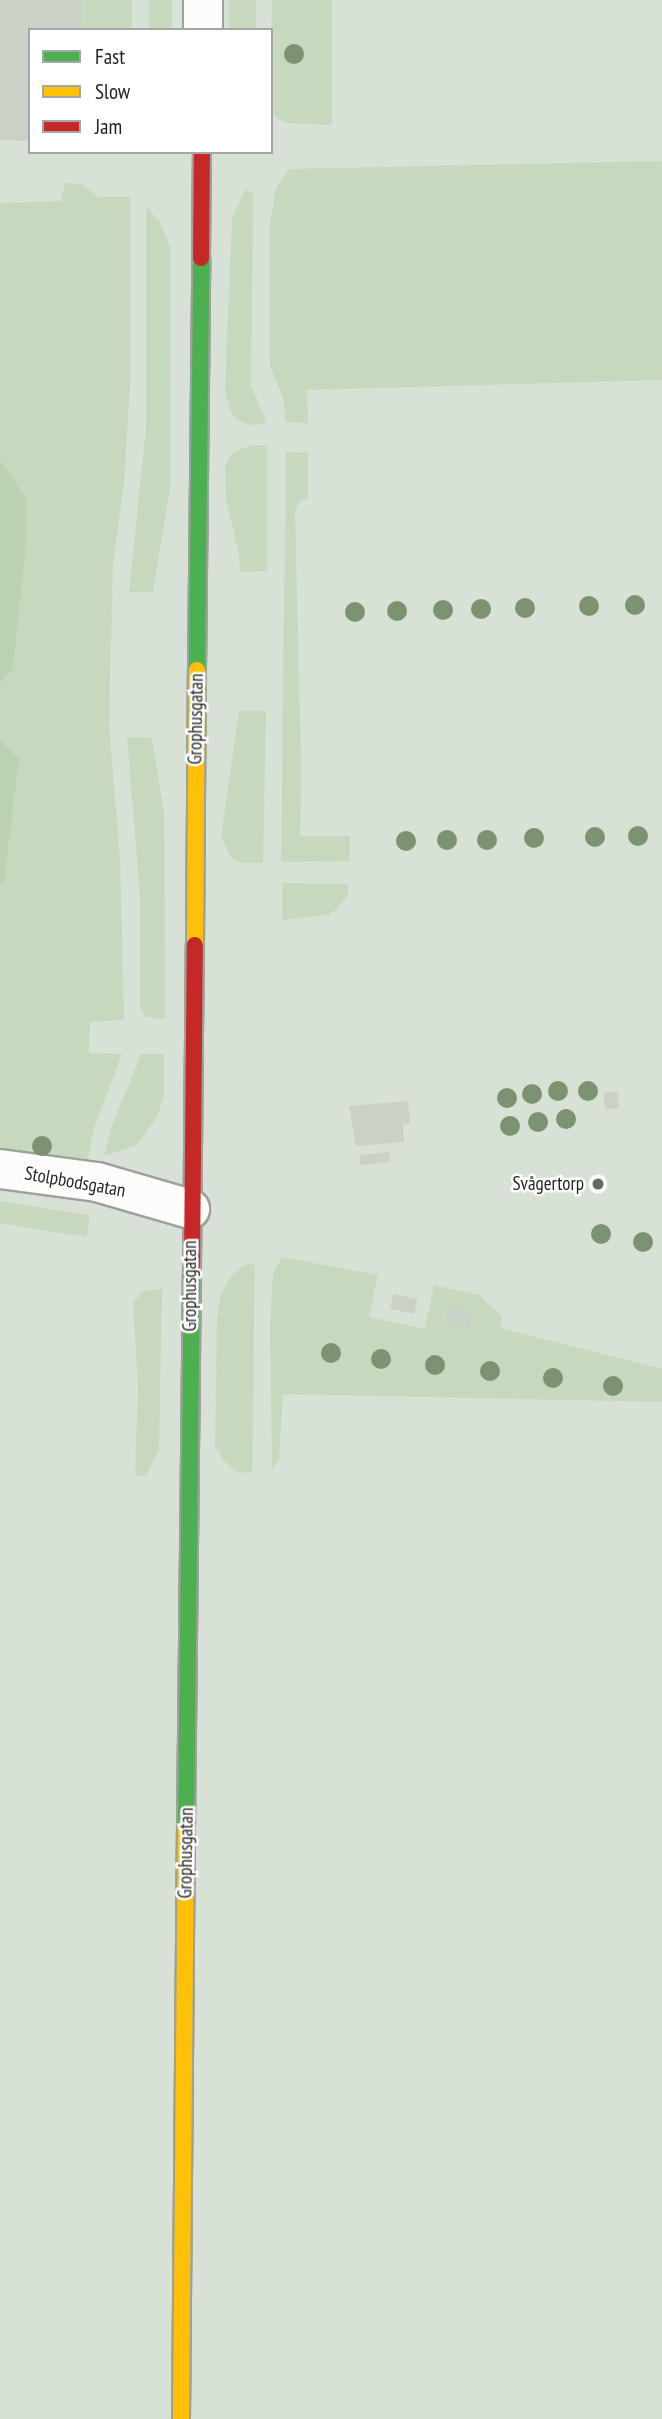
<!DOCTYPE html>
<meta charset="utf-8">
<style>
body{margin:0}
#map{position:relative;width:662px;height:2419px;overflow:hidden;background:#e9ede7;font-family:"PT Sans Narrow",sans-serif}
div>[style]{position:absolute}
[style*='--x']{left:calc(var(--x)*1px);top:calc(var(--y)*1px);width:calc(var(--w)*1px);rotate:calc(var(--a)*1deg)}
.built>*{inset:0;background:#d8e1d5}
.green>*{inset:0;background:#c7d8bf;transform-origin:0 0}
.forest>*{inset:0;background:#bbd2b0}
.building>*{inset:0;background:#c9d2c4;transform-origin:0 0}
.roads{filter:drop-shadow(2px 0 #9da19c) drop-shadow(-2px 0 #9da19c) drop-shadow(0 2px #9da19c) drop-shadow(0 -2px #9da19c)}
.street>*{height:38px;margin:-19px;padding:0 19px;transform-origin:19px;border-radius:19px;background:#fcfcfb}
.fast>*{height:16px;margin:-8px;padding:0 8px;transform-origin:8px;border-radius:8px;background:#4caf50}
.slow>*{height:16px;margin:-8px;padding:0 8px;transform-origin:8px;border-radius:8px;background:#ffc107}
.jam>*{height:16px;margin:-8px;padding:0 8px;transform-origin:8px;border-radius:8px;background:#c62828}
.trees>*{width:20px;height:20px;margin:-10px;border-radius:50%;background:#7d9270}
.dots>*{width:19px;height:19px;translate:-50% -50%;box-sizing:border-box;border:4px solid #fff;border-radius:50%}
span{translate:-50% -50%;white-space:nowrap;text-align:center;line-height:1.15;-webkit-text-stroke:5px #fff;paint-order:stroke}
.street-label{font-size:19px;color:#1f221e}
.poi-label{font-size:19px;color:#1f221e}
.right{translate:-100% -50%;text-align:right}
.legend{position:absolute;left:28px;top:28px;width:245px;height:126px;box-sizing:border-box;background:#fff;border:2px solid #a5a7a5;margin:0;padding:9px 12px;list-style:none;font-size:21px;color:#1f221e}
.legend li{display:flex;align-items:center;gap:14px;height:35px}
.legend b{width:35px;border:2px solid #a5a7a5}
</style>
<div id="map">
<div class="built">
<i style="clip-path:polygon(evenodd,0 0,662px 0,662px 2419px,0 2419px,0 0,30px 30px,271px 30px,271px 152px,30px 152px,30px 30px)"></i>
</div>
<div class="green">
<i style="left:82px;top:0;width:50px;height:30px"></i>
<i style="left:149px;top:0;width:23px;height:30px"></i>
<i style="left:229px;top:0;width:27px;height:30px"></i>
<i style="clip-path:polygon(272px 0,332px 0,332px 125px,288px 123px,276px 118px,271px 110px)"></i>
<i style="clip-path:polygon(662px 161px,662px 380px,307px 390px,308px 423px,286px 422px,283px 399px,270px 366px,270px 222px,276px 189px,289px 169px)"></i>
<i style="clip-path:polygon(65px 183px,82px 184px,98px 197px,130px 197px,130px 386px,124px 483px,113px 563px,109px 725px,120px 859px,124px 1020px,90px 1022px,89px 1053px,122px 1054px,94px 1128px,87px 1164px,0 1153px,0 203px,61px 201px)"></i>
<i style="clip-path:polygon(245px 190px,253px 192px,251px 386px,267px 423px,249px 425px,236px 419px,231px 413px,225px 391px,232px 218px)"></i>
<i style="clip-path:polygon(146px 205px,160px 223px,170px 246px,170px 490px,153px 592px,129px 592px,146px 428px)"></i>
<i style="clip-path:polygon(251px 445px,267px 446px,267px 571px,240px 572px,239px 555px,226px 499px,225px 466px,232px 453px)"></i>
<i style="clip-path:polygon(286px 452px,308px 453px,308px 499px,301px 499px,295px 510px,301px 765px,300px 836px,350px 836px,350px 861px,281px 862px)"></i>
<i style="clip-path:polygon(239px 711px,266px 711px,263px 863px,241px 863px,232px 859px,221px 837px)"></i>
<i style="clip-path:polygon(127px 737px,152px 738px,164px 812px,165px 1019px,146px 1017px,140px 1006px,140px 895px)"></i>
<i style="clip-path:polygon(282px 883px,348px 884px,348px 895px,336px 910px,327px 915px,282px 920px)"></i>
<i style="clip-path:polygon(141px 1054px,164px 1054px,164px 1096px,157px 1117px,137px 1145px,104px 1156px,112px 1126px)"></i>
<i style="left:0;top:1201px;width:91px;height:22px;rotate:9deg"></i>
<i style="clip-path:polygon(282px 1257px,378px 1275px,369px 1317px,425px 1329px,434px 1285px,479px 1295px,503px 1317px,500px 1328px,662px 1369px,662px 1402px,283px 1394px,279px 1459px,272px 1470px,270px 1325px,273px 1273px)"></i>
<i style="clip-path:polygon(255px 1264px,252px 1473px,236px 1472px,222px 1459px,220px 1450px,215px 1449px,217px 1318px,221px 1294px,232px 1275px,244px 1265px)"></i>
<i style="clip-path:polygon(162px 1289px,159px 1449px,146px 1476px,135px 1475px,138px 1388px,133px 1303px,143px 1291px)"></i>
</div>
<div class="forest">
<i style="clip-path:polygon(0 460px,26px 498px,26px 544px,13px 669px,0 683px)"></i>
<i style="clip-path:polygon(0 740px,19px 759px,4px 880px,0 884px)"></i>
</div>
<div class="building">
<i style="clip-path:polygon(0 0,82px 0,82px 30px,30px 30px,30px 141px,0 140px)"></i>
<i style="left:617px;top:1091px;width:17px;height:14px;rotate:83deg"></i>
<i style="clip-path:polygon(408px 1101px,410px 1123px,403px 1124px,404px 1142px,356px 1146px,349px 1106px)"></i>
<i style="left:389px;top:1152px;width:10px;height:30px;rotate:84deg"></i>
<i style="left:393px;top:1294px;width:25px;height:15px;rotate:12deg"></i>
<i style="left:449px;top:1307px;width:24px;height:16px;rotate:12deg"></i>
</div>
<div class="roads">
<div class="street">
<i style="--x:203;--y:30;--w:30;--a:-90"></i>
<i style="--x:0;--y:1169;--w:98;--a:7.6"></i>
<i style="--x:97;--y:1182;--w:97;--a:16.2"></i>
</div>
<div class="fast">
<i style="--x:197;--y:670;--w:412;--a:-89.4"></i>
<i style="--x:186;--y:1828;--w:562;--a:-89.39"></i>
</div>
<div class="slow">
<i style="--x:195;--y:945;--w:275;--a:-89.6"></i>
<i style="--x:181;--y:2419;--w:591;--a:-89.52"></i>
</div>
<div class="jam">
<i style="--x:201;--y:258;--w:106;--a:-89.5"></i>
<i style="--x:192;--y:1266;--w:321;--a:-89.5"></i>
</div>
</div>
<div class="trees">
<i style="left:294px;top:54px"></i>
<i style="left:635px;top:605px"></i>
<i style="left:589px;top:606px"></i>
<i style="left:525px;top:608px"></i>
<i style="left:481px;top:609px"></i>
<i style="left:443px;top:610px"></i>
<i style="left:397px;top:611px"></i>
<i style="left:355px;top:612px"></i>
<i style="left:638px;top:836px"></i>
<i style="left:595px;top:837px"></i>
<i style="left:534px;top:838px"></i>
<i style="left:447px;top:840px"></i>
<i style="left:487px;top:840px"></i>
<i style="left:406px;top:841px"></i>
<i style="left:558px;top:1091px"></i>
<i style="left:588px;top:1091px"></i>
<i style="left:532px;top:1094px"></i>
<i style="left:507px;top:1098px"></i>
<i style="left:566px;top:1119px"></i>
<i style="left:538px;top:1122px"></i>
<i style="left:510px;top:1126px"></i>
<i style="left:42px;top:1146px"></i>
<i style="left:601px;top:1234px"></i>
<i style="left:643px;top:1242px"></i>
<i style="left:331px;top:1353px"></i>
<i style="left:381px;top:1359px"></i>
<i style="left:435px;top:1365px"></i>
<i style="left:490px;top:1371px"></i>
<i style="left:553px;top:1378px"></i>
<i style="left:613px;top:1386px"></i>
</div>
<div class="dots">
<i style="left:598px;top:1184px;background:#666964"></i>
</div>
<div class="street-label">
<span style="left:196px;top:719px;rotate:-89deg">Grophusgatan</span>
<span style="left:75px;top:1182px;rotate:10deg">Stolpbodsgatan</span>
<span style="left:190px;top:1286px;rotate:-90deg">Grophusgatan</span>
<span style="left:186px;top:1853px;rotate:-89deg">Grophusgatan</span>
</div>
<div class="poi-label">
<span class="right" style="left:584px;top:1184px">Svågertorp</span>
</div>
<ul class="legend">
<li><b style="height:9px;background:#4caf50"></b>Fast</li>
<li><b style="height:9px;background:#ffc107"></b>Slow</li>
<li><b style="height:9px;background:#c62828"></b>Jam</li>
</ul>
</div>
